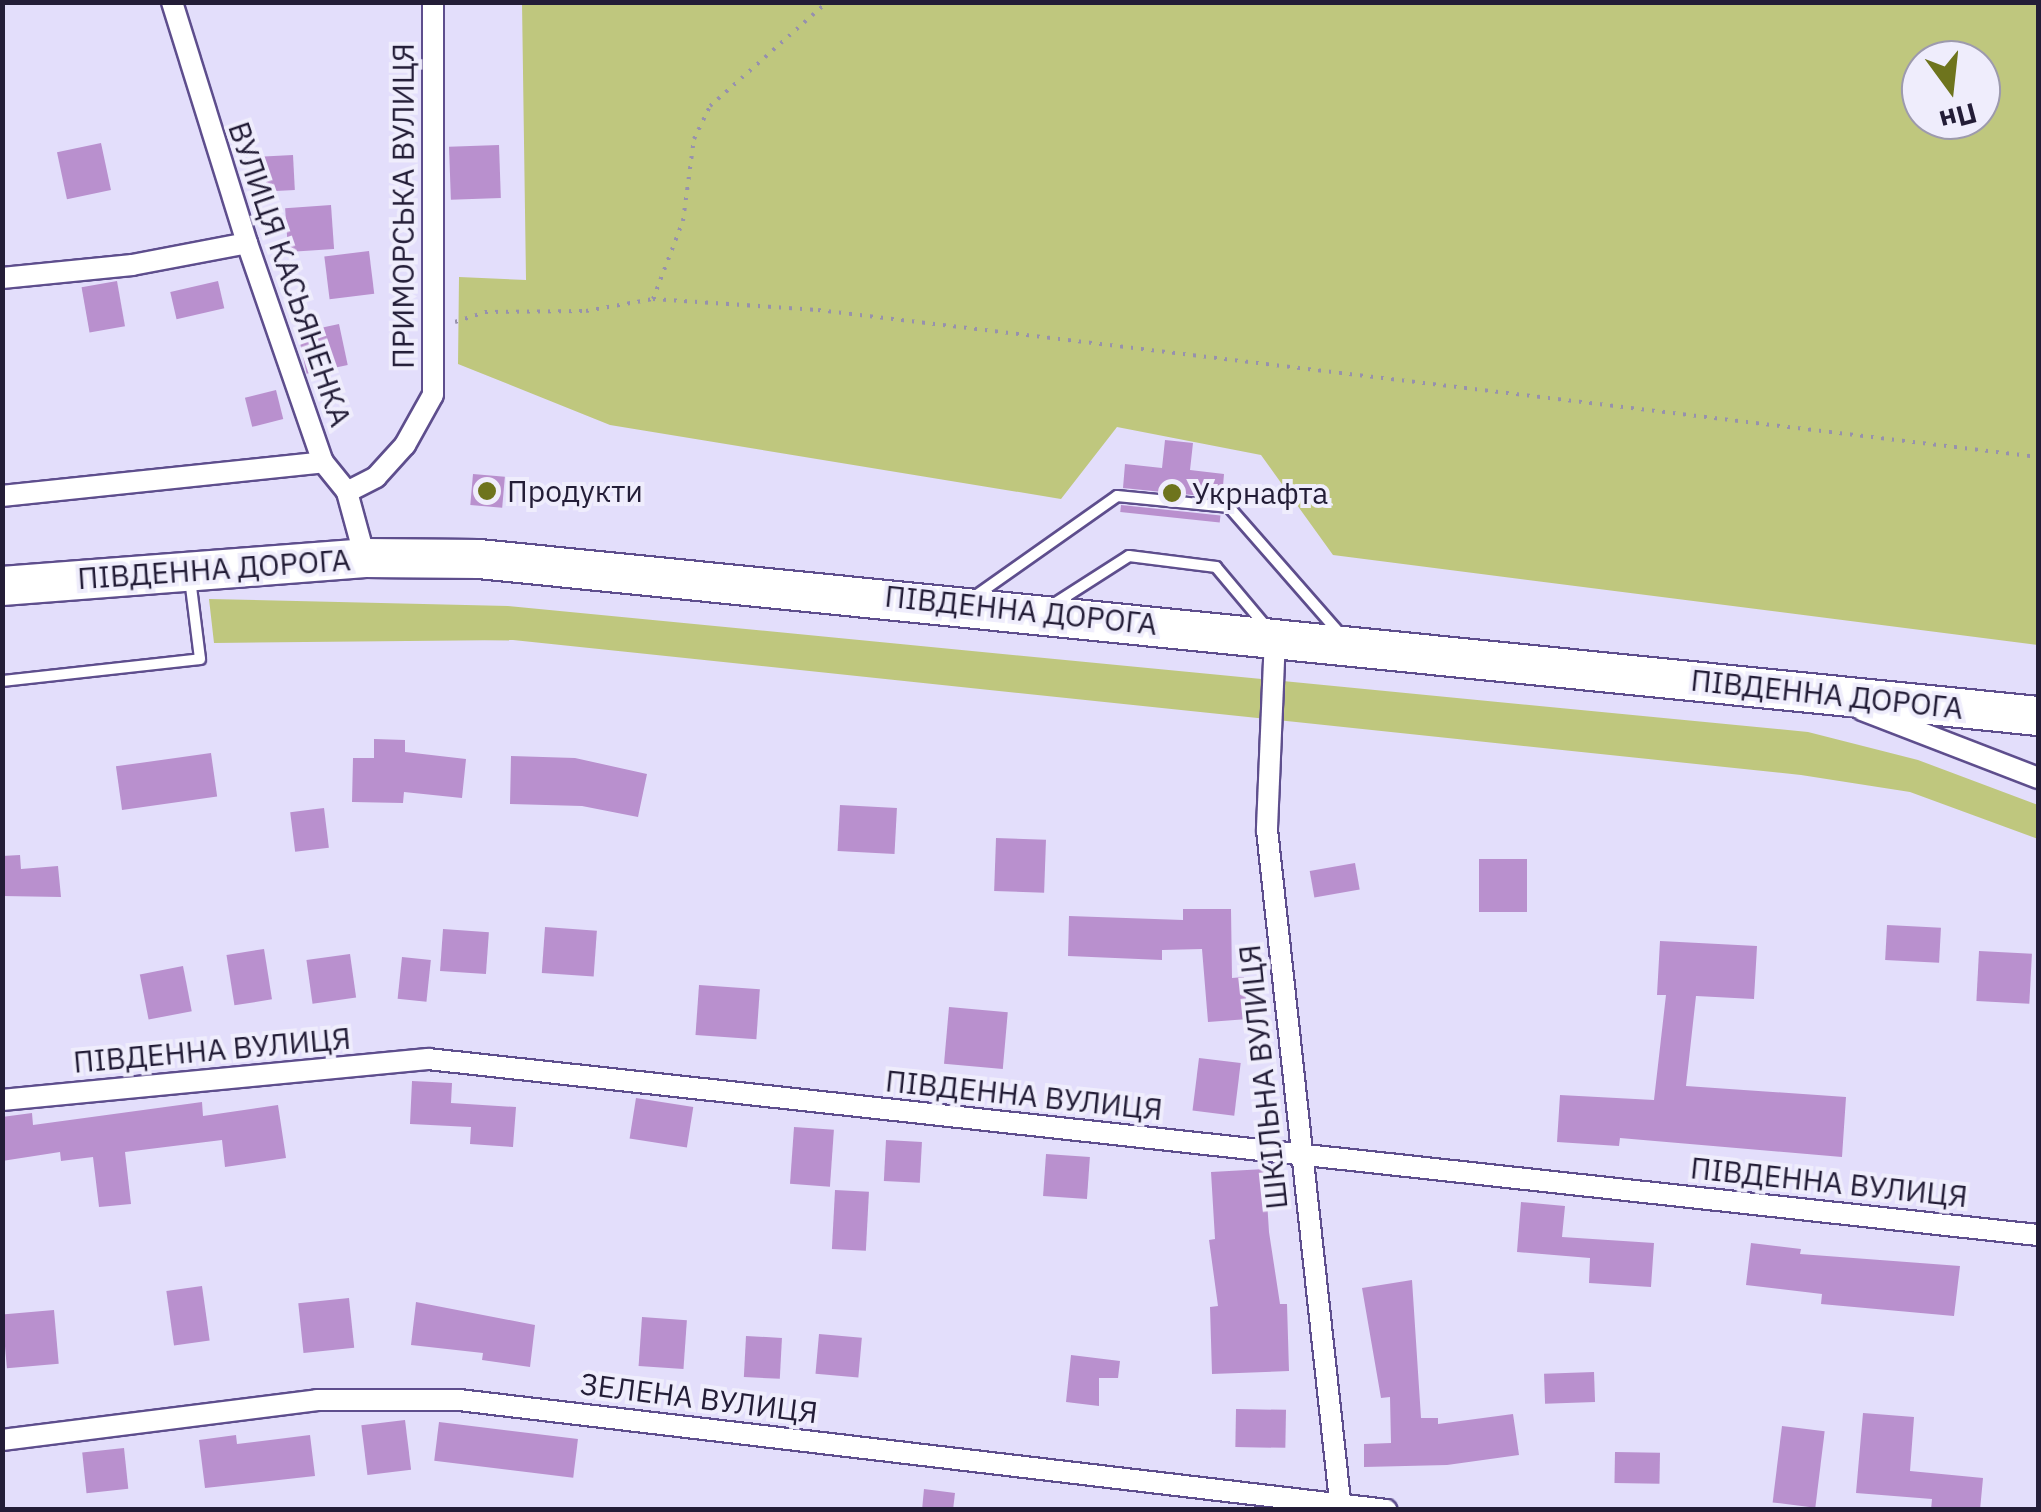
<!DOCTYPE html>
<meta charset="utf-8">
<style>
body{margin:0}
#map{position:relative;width:2041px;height:1512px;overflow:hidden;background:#e3defb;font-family:"IBM Plex Sans",sans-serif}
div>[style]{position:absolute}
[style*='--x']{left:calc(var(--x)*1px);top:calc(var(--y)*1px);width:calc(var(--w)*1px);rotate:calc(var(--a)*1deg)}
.green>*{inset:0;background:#bfc77e}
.building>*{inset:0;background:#b990ce;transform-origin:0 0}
.path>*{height:4px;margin-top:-2px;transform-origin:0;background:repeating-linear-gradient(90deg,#9791ad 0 2.5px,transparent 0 10.5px)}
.roads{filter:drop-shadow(2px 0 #5e4e8d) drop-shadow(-2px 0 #5e4e8d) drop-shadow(0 2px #5e4e8d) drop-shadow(0 -2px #5e4e8d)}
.lane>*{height:10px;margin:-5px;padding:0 5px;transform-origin:5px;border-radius:5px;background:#fff}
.street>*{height:20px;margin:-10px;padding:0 10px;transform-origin:10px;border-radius:10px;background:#fff}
.highway>*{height:38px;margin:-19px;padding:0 19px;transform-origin:19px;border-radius:19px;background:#fff}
.dots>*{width:28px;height:28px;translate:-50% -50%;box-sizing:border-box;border:5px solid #efedfc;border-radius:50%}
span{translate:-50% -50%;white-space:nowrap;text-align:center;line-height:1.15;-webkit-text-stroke:8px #efedfc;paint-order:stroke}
.street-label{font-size:30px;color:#231d37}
.poi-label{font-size:30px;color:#231d37}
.left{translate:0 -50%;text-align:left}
.frame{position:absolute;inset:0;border:5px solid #231d37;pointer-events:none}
.north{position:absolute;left:1901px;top:40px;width:100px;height:100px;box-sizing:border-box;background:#efedfc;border:2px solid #9d9aad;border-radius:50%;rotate:165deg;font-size:28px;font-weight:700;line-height:40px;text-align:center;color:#231d37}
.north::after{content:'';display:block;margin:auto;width:35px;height:45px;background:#6e741d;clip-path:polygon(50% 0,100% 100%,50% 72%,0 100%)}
</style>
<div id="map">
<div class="green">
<i style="clip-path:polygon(evenodd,522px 3px,2038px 3px,2038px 645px,1333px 555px,1261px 455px,1117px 427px,1061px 499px,610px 425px,458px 364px,459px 277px,526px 280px,522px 3px,1921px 60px,1981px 60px,1981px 120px,1921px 120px,1921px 60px)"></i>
<i style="clip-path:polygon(209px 599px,508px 606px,1808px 732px,1918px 760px,2038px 805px,2038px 839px,1910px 792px,1801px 775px,513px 640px,214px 643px)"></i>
</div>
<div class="building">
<i style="left:101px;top:143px;width:48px;height:45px;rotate:78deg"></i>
<i style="left:499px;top:145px;width:53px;height:50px;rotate:88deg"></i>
<i style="left:293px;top:155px;width:35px;height:39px;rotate:87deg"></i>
<i style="left:331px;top:205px;width:44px;height:46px;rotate:86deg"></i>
<i style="left:369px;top:251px;width:43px;height:45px;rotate:83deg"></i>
<i style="left:117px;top:281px;width:46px;height:36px;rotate:80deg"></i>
<i style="left:218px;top:281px;width:28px;height:49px;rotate:77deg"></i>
<i style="left:339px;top:324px;width:42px;height:42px;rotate:78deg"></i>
<i style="left:276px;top:390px;width:30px;height:32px;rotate:76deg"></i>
<i style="clip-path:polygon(1165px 440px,1193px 443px,1190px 470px,1224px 474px,1222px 498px,1123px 488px,1125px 464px,1162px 468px)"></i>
<i style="left:473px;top:474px;width:32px;height:31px;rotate:5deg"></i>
<i style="left:1121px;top:505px;width:100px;height:7px;rotate:6deg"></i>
<i style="clip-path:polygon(374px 739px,405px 740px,405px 752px,466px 759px,462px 798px,404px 792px,403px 803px,352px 802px,353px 758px,374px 758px)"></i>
<i style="left:211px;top:753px;width:44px;height:96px;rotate:82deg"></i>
<i style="clip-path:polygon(511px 756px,575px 758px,647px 774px,638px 817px,582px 806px,510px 804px)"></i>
<i style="left:840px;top:805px;width:57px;height:46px;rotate:3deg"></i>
<i style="left:324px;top:808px;width:40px;height:34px;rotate:83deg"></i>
<i style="left:996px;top:838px;width:50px;height:53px;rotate:2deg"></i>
<i style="clip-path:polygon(20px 855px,21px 869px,58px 866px,61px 897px,3px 896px,2px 856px)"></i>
<i style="left:1479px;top:859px;width:48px;height:53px"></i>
<i style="left:1355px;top:863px;width:27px;height:46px;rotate:80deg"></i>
<i style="clip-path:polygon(1183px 909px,1231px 909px,1232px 978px,1244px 977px,1248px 1019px,1208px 1022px,1202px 949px,1162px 950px,1162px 960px,1068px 956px,1069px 916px,1183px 920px)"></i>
<i style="left:1887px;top:925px;width:54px;height:35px;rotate:3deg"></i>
<i style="left:545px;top:927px;width:52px;height:46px;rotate:4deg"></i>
<i style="left:443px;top:929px;width:46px;height:42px;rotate:4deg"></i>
<i style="clip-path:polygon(1660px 941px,1757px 946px,1754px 999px,1696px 996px,1686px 1086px,1846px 1097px,1842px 1157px,1620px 1138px,1619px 1146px,1557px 1142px,1560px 1095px,1654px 1100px,1666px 995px,1657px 995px)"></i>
<i style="left:264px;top:949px;width:51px;height:38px;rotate:81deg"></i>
<i style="left:1979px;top:951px;width:53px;height:50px;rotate:3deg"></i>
<i style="left:350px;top:954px;width:44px;height:44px;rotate:82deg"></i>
<i style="left:402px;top:957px;width:29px;height:42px;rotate:6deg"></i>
<i style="left:183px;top:966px;width:46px;height:44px;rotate:79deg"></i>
<i style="left:699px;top:985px;width:61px;height:50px;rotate:4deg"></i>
<i style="left:949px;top:1007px;width:59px;height:57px;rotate:5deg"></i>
<i style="left:1199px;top:1058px;width:42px;height:53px;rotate:7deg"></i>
<i style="clip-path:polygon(412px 1081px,452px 1083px,451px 1103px,516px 1107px,513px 1147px,470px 1144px,471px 1127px,410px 1124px)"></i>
<i style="left:636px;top:1098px;width:58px;height:41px;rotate:9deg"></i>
<i style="clip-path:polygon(202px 1102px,203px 1116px,278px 1105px,286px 1158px,225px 1167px,222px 1140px,125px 1152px,131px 1204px,99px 1207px,93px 1157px,61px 1161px,60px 1152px,2px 1161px,2px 1117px,32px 1113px,33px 1125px)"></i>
<i style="left:794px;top:1127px;width:40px;height:57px;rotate:4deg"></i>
<i style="left:886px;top:1140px;width:36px;height:41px;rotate:3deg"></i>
<i style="left:1046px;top:1154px;width:44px;height:42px;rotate:4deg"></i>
<i style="clip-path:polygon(1265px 1169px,1269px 1232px,1280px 1304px,1287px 1304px,1289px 1371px,1212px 1374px,1210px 1307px,1218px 1306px,1209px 1240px,1215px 1239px,1211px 1172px)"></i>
<i style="left:835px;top:1190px;width:34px;height:59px;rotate:3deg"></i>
<i style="clip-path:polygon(1521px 1202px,1565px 1206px,1562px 1237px,1654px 1243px,1651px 1287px,1589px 1283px,1590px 1258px,1517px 1252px)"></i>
<i style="clip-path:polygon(1751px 1243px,1801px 1249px,1800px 1254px,1960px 1266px,1954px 1316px,1821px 1304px,1822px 1294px,1746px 1285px)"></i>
<i style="clip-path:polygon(1412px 1280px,1421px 1418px,1438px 1418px,1438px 1424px,1513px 1414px,1519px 1455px,1447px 1465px,1364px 1467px,1364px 1444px,1391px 1443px,1390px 1397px,1381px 1398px,1362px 1288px)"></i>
<i style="left:202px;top:1286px;width:55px;height:36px;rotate:82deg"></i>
<i style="left:349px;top:1298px;width:50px;height:51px;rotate:84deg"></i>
<i style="clip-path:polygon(416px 1302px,535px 1325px,530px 1367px,482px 1360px,483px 1353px,411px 1345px)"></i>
<i style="left:54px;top:1310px;width:54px;height:52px;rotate:85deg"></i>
<i style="left:642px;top:1317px;width:45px;height:49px;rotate:4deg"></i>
<i style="left:819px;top:1334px;width:43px;height:40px;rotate:5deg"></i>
<i style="left:746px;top:1336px;width:36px;height:41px;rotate:3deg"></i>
<i style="clip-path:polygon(1071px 1355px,1120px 1361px,1118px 1378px,1099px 1378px,1099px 1406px,1066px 1402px)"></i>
<i style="left:1594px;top:1372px;width:30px;height:50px;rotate:88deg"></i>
<i style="left:1236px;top:1409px;width:50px;height:38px;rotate:1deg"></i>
<i style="clip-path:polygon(1863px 1413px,1914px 1417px,1910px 1471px,1983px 1478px,1980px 1510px,1931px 1510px,1932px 1499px,1856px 1493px)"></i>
<i style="left:405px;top:1420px;width:50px;height:44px;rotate:83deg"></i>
<i style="left:439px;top:1422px;width:140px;height:39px;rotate:7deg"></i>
<i style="left:1782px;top:1426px;width:43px;height:77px;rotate:7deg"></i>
<i style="clip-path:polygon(236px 1435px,237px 1444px,310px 1435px,315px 1476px,205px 1488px,199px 1440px)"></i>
<i style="left:124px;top:1448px;width:41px;height:42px;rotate:84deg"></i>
<i style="left:1615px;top:1452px;width:45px;height:31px;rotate:1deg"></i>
<i style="clip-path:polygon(924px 1489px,955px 1493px,953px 1510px,922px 1510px)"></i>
</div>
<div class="path">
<i style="--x:653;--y:299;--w:84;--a:-69"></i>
<i style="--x:683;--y:221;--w:83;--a:-82.4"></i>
<i style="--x:694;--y:139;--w:37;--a:-64"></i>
<i style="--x:710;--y:106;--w:157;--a:-41.6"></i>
<i style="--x:455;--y:322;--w:32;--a:-18"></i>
<i style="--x:485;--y:312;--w:101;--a:-0.6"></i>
<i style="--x:586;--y:311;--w:68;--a:-10.2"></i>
<i style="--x:653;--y:299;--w:165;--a:3.8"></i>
<i style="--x:818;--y:310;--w:1229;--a:6.87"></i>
</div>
<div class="roads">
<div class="lane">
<i style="--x:974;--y:597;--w:175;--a:-35.2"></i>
<i style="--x:1117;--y:496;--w:113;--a:5.6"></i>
<i style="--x:1229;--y:507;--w:170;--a:48.8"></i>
<i style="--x:1054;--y:604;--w:89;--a:-32.6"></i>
<i style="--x:1129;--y:556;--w:88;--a:7.2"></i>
<i style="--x:1216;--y:567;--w:81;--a:50"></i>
<i style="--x:2;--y:681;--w:199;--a:-6.3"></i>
<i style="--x:200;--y:659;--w:81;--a:-97.1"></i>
</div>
<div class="street">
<i style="--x:172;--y:2;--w:252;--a:72.7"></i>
<i style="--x:247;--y:243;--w:232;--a:70.9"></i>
<i style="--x:323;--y:462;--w:38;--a:51"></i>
<i style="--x:347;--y:492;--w:68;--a:74.7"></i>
<i style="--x:2;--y:278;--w:131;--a:-5.7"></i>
<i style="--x:132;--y:265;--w:117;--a:-10.8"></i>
<i style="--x:347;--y:492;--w:33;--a:-27"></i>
<i style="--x:376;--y:477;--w:43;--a:-47.8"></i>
<i style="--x:405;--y:445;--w:57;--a:-60.8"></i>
<i style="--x:433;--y:395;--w:393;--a:-90"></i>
<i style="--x:2;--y:496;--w:323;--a:-6"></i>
<i style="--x:1275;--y:637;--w:193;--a:92.4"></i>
<i style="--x:1267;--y:830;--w:684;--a:83.79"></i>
<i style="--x:1862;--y:710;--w:189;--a:21.1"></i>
<i style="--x:2;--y:1100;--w:428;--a:-5.5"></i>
<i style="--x:428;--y:1059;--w:1620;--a:6.24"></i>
<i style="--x:2;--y:1440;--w:318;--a:-7.2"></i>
<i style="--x:317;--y:1400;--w:142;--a:0"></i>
<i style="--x:459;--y:1400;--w:934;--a:6.76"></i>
</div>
<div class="highway">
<i style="--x:2;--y:586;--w:364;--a:-4.4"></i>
<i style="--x:365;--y:558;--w:114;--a:0.5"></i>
<i style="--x:479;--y:559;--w:1567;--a:5.75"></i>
</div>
</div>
<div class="dots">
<i style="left:487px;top:491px;background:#6e741d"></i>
<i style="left:1172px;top:493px;background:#6e741d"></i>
</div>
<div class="street-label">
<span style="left:403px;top:206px;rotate:-90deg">ПРИМОРСЬКА ВУЛИЦЯ</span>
<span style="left:290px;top:274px;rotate:71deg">ВУЛИЦЯ КАСЬЯНЕНКА</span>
<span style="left:214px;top:569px;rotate:-4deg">ПІВДЕННА ДОРОГА</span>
<span style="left:1021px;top:610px;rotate:6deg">ПІВДЕННА ДОРОГА</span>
<span style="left:1827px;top:694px;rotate:6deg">ПІВДЕННА ДОРОГА</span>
<span style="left:212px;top:1050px;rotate:-5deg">ПІВДЕННА ВУЛИЦЯ</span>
<span style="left:1263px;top:1077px;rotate:-96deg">ШКІЛЬНА ВУЛИЦЯ</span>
<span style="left:1024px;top:1095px;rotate:6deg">ПІВДЕННА ВУЛИЦЯ</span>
<span style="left:1829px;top:1182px;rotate:6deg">ПІВДЕННА ВУЛИЦЯ</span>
<span style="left:699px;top:1398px;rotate:7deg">ЗЕЛЕНА ВУЛИЦЯ</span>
</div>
<div class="poi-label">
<span class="left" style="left:507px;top:491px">Продукти</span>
<span class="left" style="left:1192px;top:493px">Укрнафта</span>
</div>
<div class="frame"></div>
<div class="north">Пн</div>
</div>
